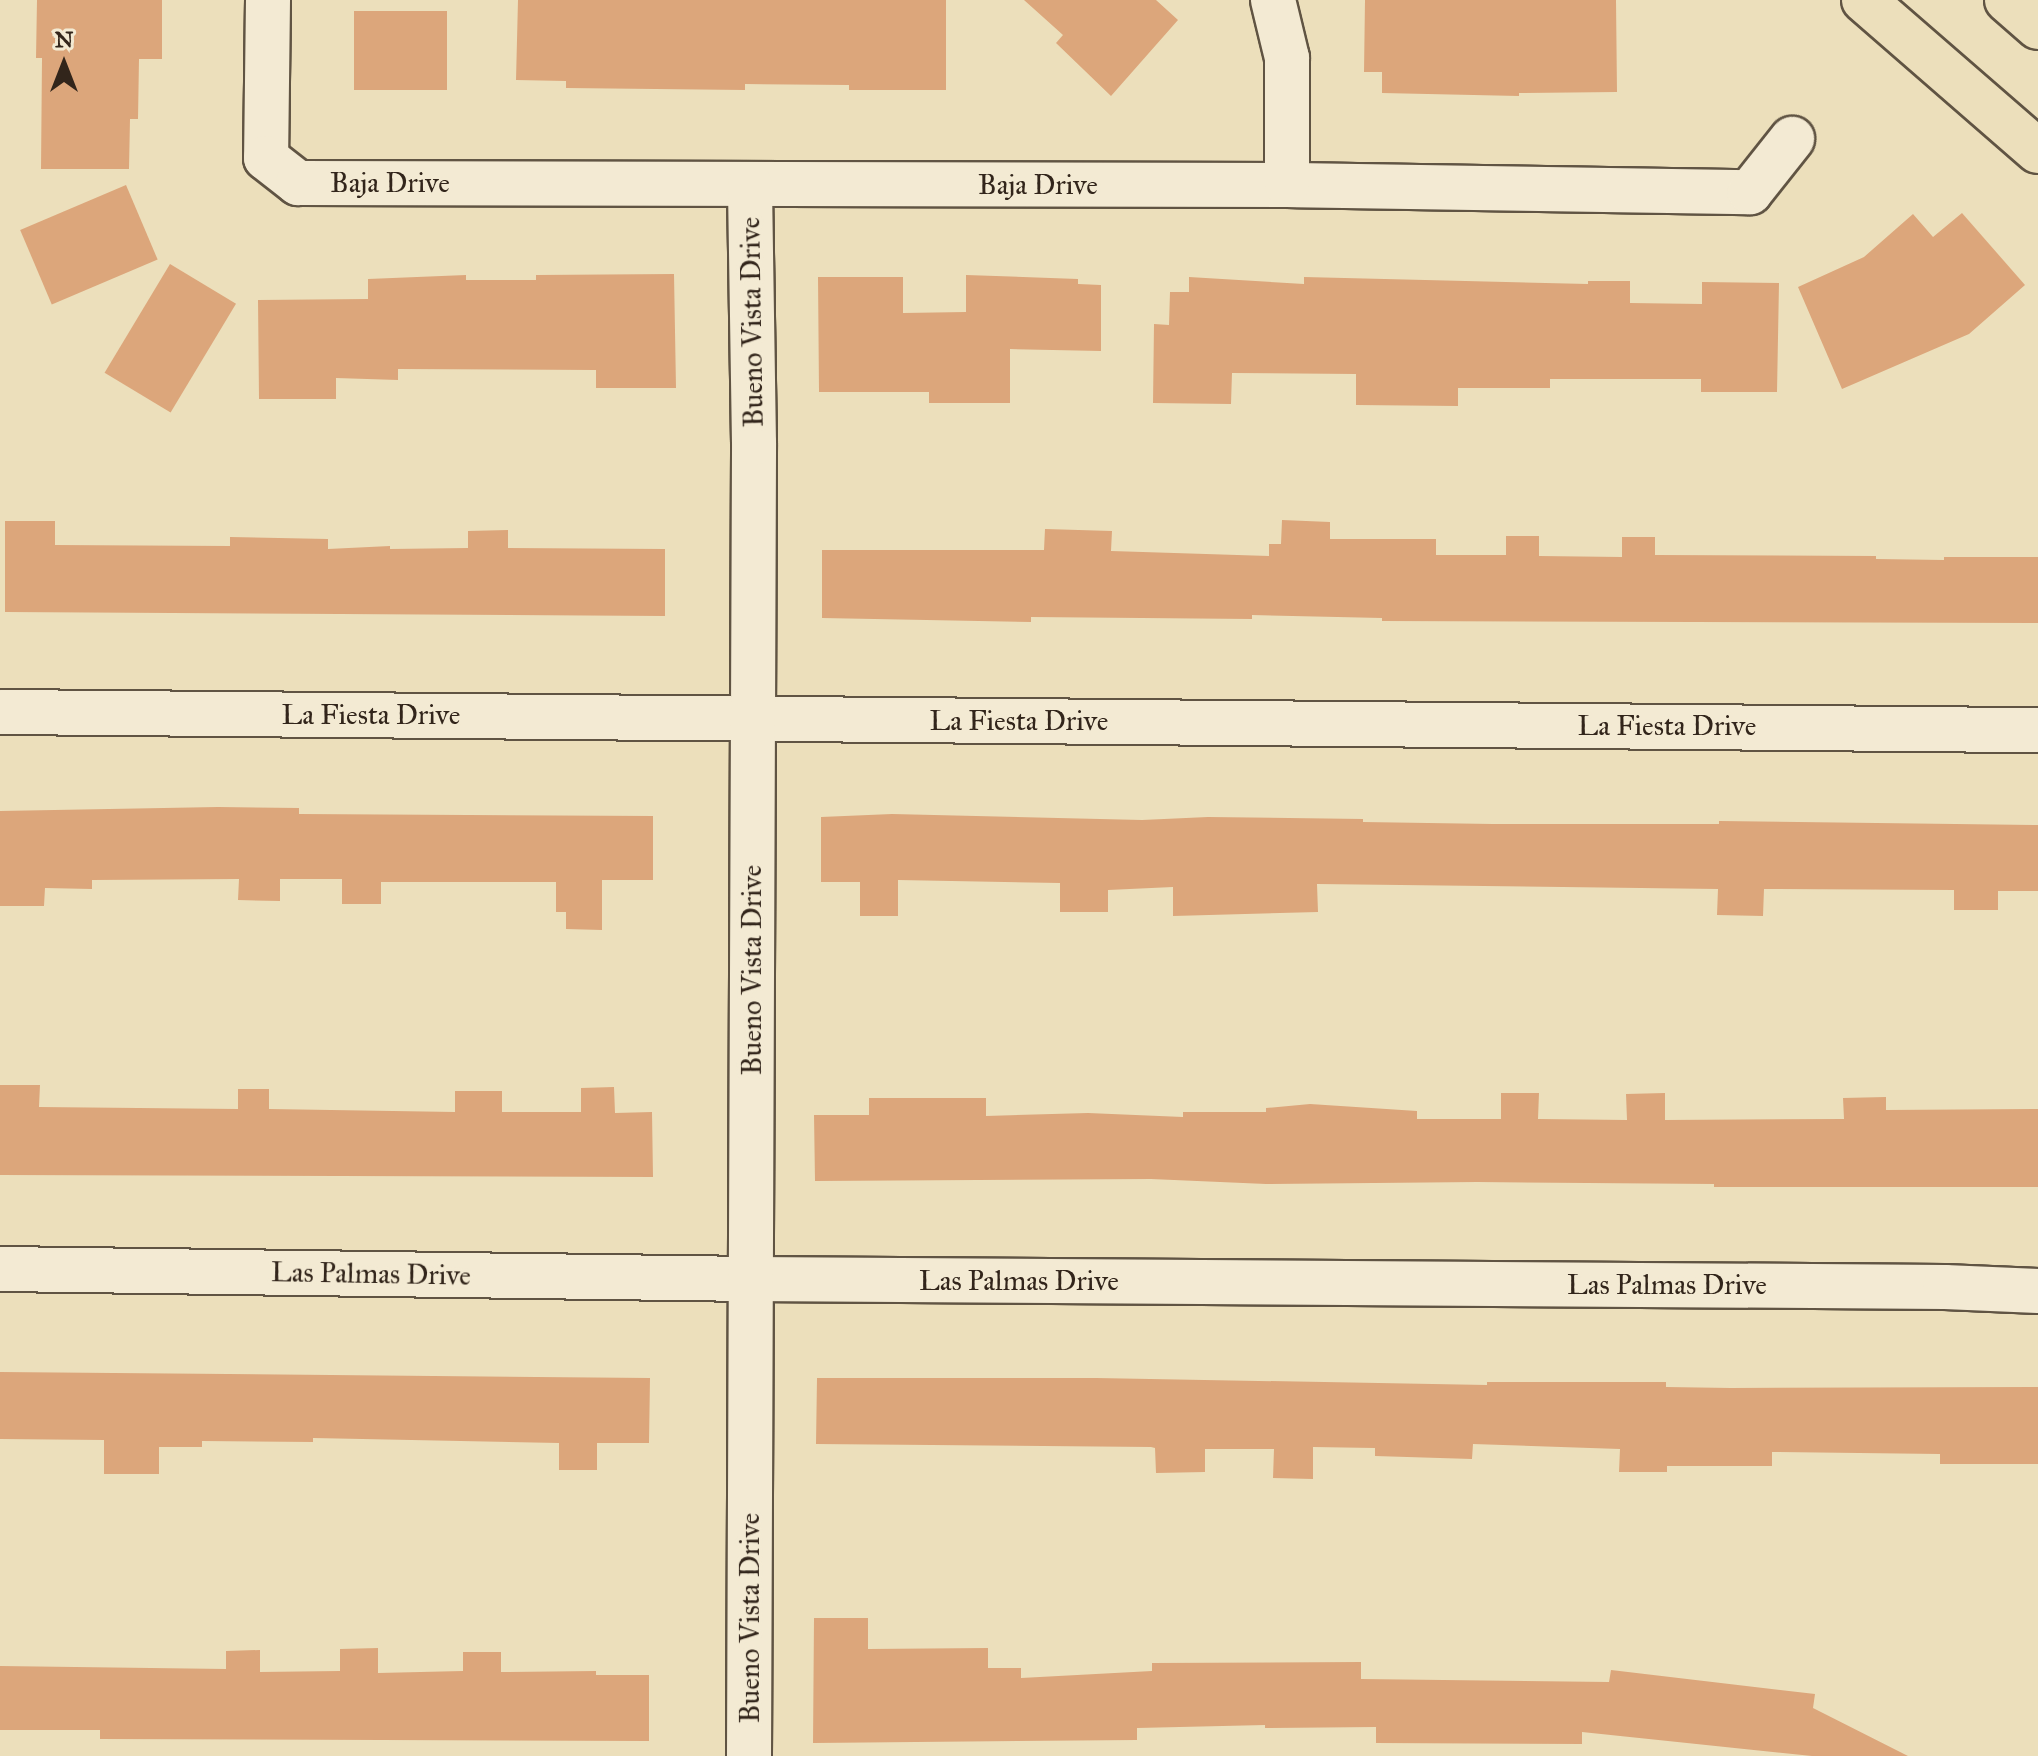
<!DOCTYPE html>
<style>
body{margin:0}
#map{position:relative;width:2038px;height:1756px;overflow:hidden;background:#ecdfbb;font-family:"IM FELL Great Primer",serif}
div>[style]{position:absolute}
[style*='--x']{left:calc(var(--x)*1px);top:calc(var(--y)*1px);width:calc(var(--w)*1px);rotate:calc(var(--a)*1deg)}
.building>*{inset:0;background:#dca67b;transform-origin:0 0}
.roads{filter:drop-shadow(2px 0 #605443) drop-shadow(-2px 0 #605443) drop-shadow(0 2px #605443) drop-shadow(0 -2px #605443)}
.minor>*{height:44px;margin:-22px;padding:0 22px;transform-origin:22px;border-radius:22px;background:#f3ead3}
.major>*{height:44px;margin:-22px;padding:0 22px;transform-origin:22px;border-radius:22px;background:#ecdfbb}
span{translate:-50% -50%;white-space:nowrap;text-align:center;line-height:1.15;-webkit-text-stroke:7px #f3ead3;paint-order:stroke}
.street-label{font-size:28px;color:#32251b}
.north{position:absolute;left:24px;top:24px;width:80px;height:80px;-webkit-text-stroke:6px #f3ead3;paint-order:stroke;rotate:0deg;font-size:22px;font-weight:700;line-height:32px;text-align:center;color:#32251b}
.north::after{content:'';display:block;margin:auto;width:28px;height:36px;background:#32251b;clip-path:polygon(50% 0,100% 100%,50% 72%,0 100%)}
</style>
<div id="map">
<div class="building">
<i style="clip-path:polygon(37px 0,162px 0,162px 59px,139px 59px,138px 119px,130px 119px,129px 169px,41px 169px,42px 58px,36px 58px)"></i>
<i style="clip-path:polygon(518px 0,946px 0,946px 90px,849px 90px,849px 85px,745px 84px,745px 90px,566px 88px,566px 81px,516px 80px)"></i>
<i style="clip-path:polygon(1024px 0,1156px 0,1178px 20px,1111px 96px,1056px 43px,1063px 35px)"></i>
<i style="clip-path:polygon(1365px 0,1616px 0,1617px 92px,1519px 93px,1519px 96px,1382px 93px,1382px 72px,1364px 72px)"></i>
<i style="left:447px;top:11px;width:79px;height:93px;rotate:90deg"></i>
<i style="left:126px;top:185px;width:81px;height:115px;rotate:67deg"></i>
<i style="clip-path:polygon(1962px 213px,2025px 285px,1969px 334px,1842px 389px,1798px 287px,1864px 257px,1913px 214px,1933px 237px)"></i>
<i style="left:170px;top:264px;width:77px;height:127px;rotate:31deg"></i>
<i style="clip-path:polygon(674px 274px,676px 388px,596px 388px,596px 370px,398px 369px,398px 380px,336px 378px,336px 399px,259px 399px,258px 300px,368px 299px,368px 279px,466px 275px,466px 280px,536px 280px,536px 275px)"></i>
<i style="clip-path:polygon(966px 275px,1078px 279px,1078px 284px,1101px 285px,1101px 351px,1010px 349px,1010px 403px,929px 403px,929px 392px,819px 392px,818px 277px,903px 277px,903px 313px,966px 312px)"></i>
<i style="clip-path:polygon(1189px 277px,1304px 284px,1304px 277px,1588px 284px,1588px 281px,1630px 281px,1630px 303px,1702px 304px,1702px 282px,1779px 283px,1777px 392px,1701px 392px,1701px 379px,1550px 379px,1550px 388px,1458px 388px,1458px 406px,1356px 405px,1356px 374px,1232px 373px,1231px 404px,1153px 403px,1154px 324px,1169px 325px,1170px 292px,1189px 292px)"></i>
<i style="clip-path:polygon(1282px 520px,1330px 522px,1330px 539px,1436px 539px,1436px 555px,1506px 555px,1506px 536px,1539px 536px,1539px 556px,1622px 557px,1622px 537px,1655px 537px,1655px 555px,1876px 556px,1876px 559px,1944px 560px,1944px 557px,2038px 557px,2038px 623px,1382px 621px,1382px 618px,1252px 615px,1252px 619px,1031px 617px,1031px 622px,822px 618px,822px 550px,1044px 550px,1045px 529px,1112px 531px,1111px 551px,1269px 556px,1269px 544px,1281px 544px)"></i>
<i style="clip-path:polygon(5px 521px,55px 521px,55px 545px,230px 546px,230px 537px,328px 539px,328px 549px,390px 546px,390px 549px,468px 548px,468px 531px,508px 530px,508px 548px,665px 549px,665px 616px,5px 612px)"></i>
<i style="clip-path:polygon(218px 807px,299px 808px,299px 814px,653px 816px,653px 880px,602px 880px,602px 930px,566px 929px,566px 912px,556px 912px,556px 882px,381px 882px,381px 904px,342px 904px,342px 879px,280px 879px,280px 901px,238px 900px,239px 879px,92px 880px,92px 889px,45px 888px,44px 906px,0 906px,0 811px)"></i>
<i style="clip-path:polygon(892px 814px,1142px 820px,1208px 817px,1363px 819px,1363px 822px,1493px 824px,1719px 824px,1719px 821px,2038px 825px,2038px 891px,1998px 891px,1998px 910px,1954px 910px,1954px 890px,1764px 889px,1763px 916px,1717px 915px,1718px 889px,1317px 884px,1318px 912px,1173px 916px,1173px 887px,1108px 890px,1108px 912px,1060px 912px,1060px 883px,898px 880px,898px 916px,860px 916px,860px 882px,821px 882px,821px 817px)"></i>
<i style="clip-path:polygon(0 1085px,40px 1085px,39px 1107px,238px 1109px,238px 1089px,269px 1089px,269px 1109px,455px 1112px,455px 1091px,502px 1091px,502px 1112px,581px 1112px,581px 1088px,614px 1087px,615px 1113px,652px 1112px,653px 1177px,0 1175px)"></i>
<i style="clip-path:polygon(1501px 1093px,1539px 1093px,1538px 1119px,1627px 1120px,1626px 1094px,1665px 1093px,1665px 1120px,1844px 1119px,1843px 1098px,1886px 1097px,1886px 1110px,2038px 1109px,2038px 1187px,1714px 1187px,1714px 1184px,1477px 1182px,1266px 1184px,1151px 1179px,815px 1181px,814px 1115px,869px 1115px,869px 1098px,986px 1098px,986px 1116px,1088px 1113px,1183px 1117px,1183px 1112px,1266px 1112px,1266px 1108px,1310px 1104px,1417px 1111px,1417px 1119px,1501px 1119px)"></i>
<i style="clip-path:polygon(0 1372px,650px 1378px,649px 1443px,597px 1443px,597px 1470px,559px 1470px,559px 1443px,313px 1438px,313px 1442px,202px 1441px,202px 1447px,159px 1447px,159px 1474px,104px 1474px,104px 1440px,0 1439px)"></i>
<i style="clip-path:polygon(817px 1378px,1096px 1378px,1487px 1385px,1487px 1382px,1666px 1382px,1666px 1387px,1731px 1388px,2038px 1387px,2038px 1464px,1940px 1464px,1940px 1454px,1772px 1452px,1772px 1466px,1667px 1466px,1667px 1472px,1619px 1472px,1620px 1449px,1473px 1444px,1472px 1459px,1375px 1456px,1375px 1448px,1313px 1447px,1313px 1479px,1273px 1478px,1274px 1449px,1205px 1449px,1205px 1472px,1156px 1473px,1155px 1448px,1151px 1447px,816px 1444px)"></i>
<i style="clip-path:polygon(814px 1618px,868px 1618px,868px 1649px,988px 1648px,988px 1668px,1021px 1668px,1021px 1678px,1152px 1671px,1152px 1663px,1361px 1662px,1361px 1679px,1609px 1682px,1611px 1670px,1815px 1694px,1813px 1708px,1908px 1756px,1812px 1756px,1582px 1732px,1582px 1744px,1376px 1743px,1376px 1727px,1265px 1728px,1265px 1725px,1137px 1728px,1137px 1740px,813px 1743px)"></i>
<i style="clip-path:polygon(378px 1648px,378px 1673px,463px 1671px,463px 1652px,501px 1652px,501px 1672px,596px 1671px,596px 1675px,649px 1675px,649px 1741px,100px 1739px,100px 1730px,0 1730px,0 1666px,226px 1669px,226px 1651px,260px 1650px,260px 1672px,340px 1671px,340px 1649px)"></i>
</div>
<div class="roads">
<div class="minor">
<i style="--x:268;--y:0;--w:158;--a:90.7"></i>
<i style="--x:266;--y:158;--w:41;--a:38"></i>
<i style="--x:298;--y:183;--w:989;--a:0.12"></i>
<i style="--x:1287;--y:185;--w:463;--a:0.9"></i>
<i style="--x:1750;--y:192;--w:68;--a:-51.6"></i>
<i style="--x:1273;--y:0;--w:60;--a:76.4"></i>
<i style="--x:1287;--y:58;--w:127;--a:90"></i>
<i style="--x:0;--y:712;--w:2038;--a:0.51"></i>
<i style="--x:0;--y:1269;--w:750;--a:0.76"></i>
<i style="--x:750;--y:1279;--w:1195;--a:0.38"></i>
<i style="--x:1945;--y:1287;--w:93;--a:2.5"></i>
<i style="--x:749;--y:1756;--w:1313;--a:-89.78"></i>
<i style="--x:754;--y:443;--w:258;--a:-90.9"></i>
</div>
<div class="major">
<i style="--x:1864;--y:0;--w:230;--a:41"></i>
<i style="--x:2007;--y:0;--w:41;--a:41.1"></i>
</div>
</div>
<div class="street-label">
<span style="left:390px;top:183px">Baja Drive</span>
<span style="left:1038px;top:185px">Baja Drive</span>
<span style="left:752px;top:322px;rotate:-91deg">Bueno Vista Drive</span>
<span style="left:371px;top:715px">La Fiesta Drive</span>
<span style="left:1019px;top:721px">La Fiesta Drive</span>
<span style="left:1667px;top:726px">La Fiesta Drive</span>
<span style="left:752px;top:970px;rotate:-90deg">Bueno Vista Drive</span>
<span style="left:371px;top:1274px;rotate:1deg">Las Palmas Drive</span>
<span style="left:1019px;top:1281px">Las Palmas Drive</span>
<span style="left:1667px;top:1285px">Las Palmas Drive</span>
<span style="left:750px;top:1618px;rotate:-90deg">Bueno Vista Drive</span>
</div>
<div class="north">N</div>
</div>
